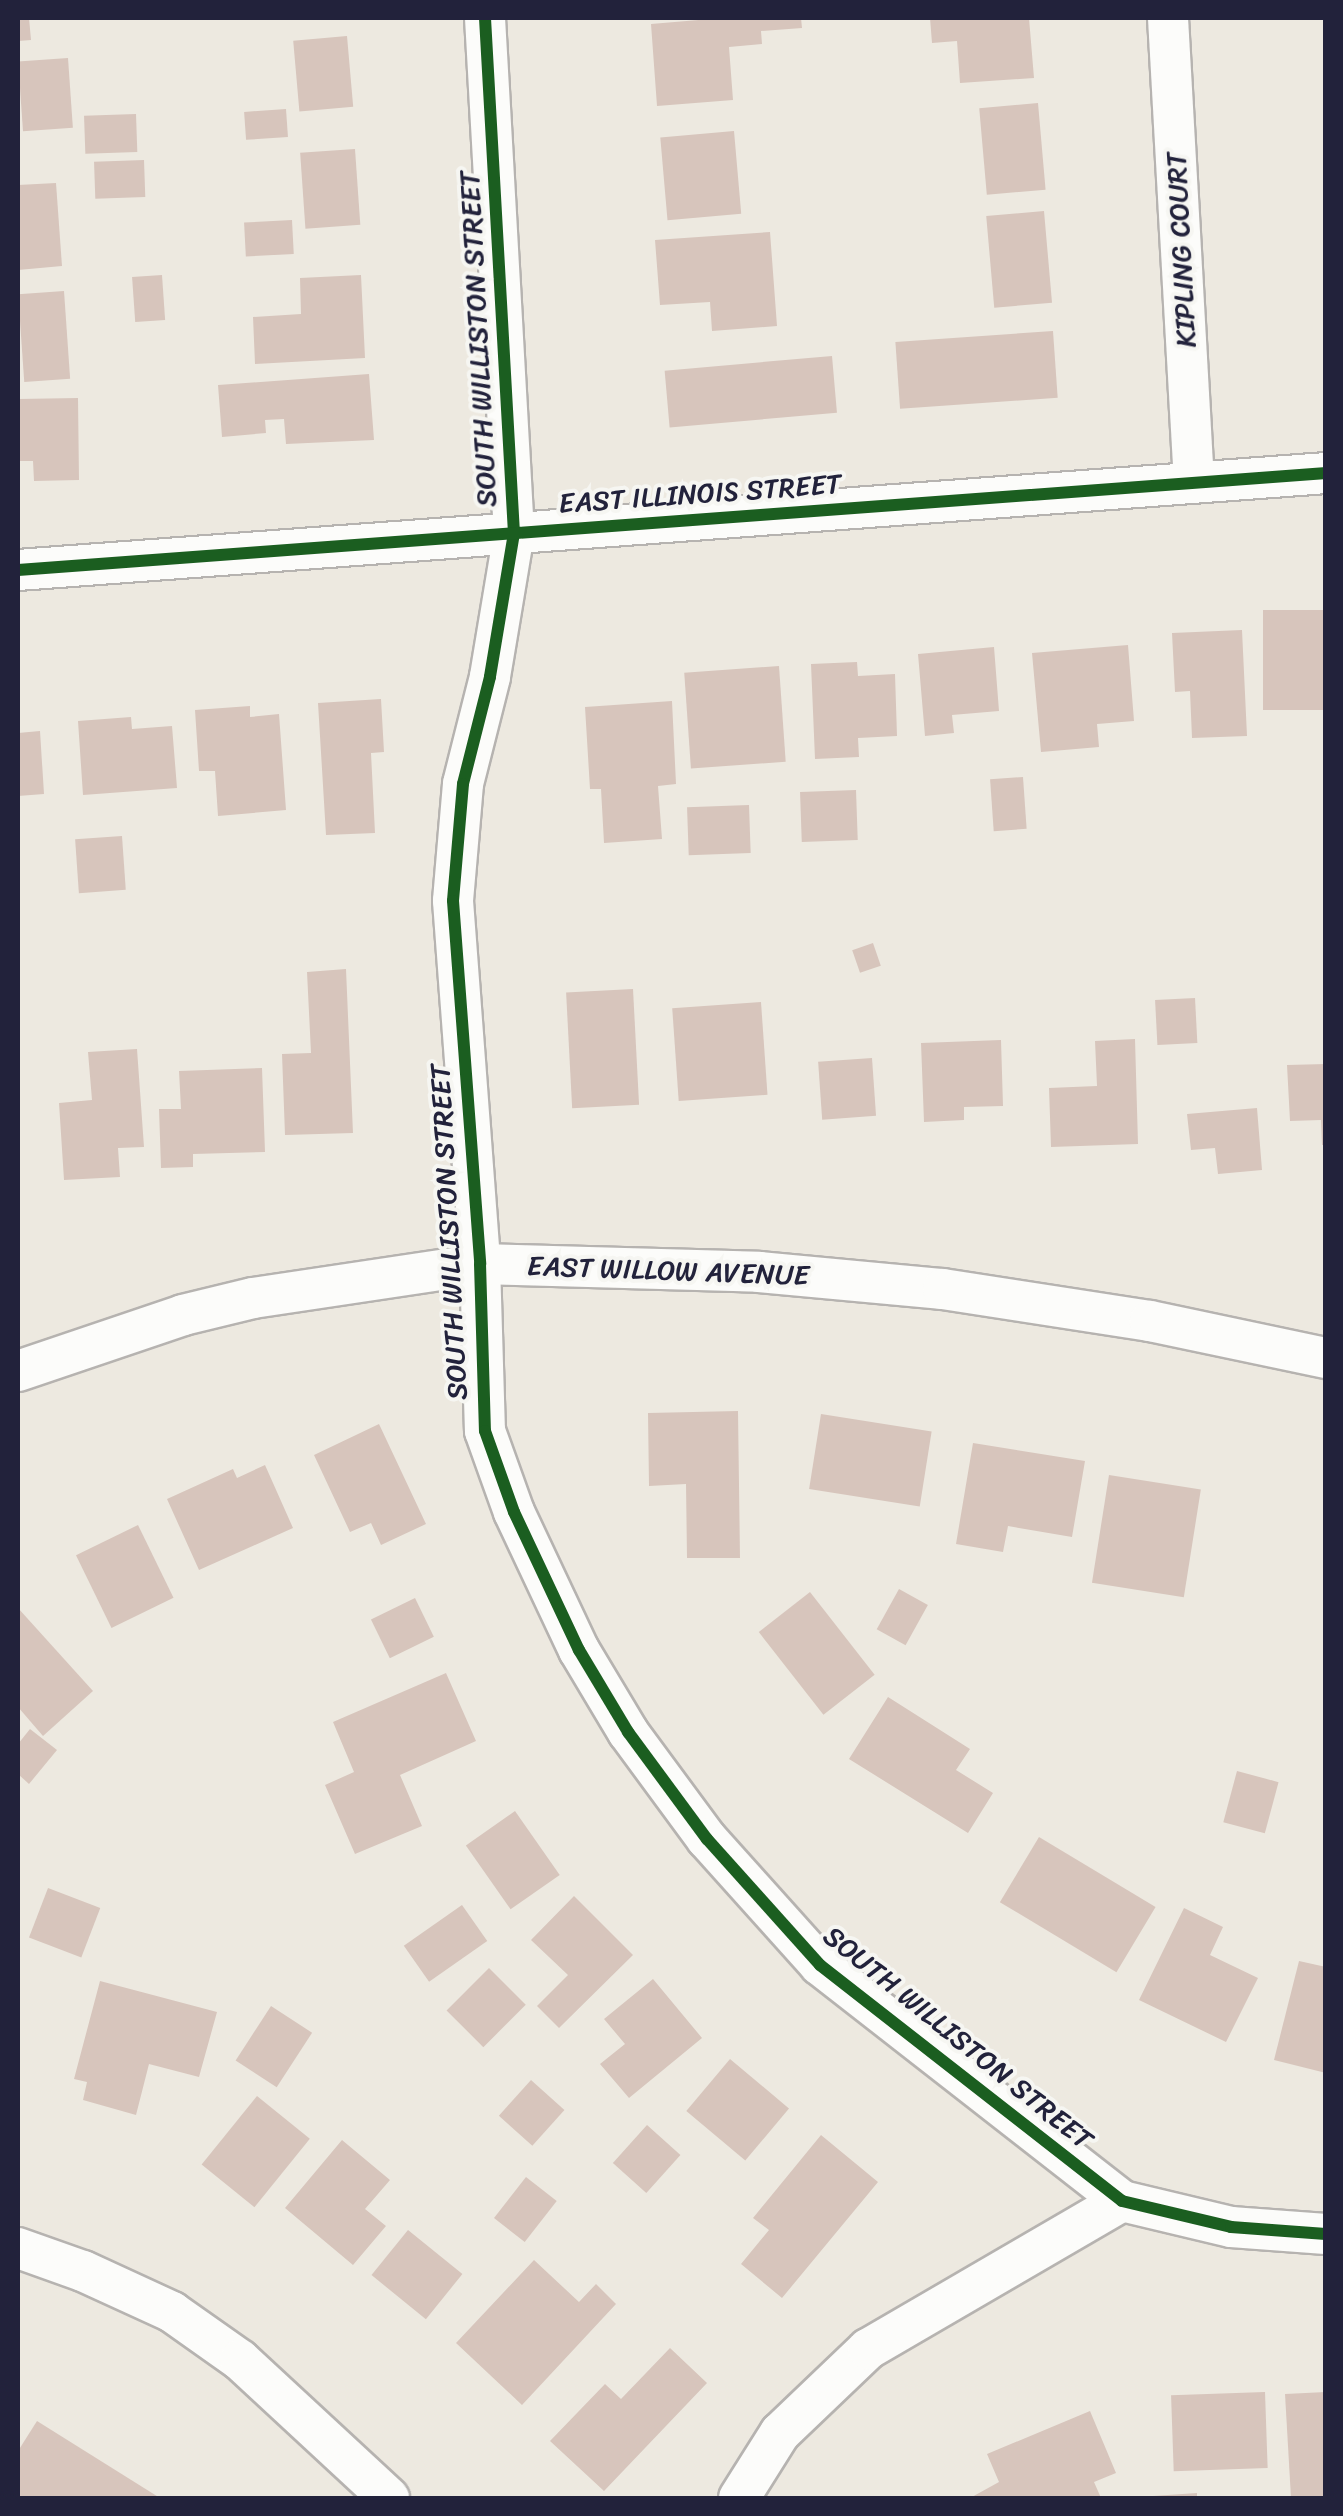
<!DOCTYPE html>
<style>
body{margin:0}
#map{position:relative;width:1343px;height:2516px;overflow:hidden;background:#ede9e0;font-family:Sriracha,sans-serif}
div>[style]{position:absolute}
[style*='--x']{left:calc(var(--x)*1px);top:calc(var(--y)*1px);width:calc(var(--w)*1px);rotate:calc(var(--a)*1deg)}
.building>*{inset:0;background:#d7c5bc;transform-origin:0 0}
.roads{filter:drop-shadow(2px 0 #b6b3b0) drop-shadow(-2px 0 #b6b3b0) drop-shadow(0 2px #b6b3b0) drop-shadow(0 -2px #b6b3b0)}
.minor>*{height:40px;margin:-20px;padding:0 20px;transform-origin:20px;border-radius:20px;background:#fcfcfa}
.cycleway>*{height:12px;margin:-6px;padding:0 6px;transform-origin:6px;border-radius:6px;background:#1b5e20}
span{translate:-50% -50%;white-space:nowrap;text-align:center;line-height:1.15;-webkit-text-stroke:8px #f6f6f2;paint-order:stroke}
.street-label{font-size:28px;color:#22223b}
.frame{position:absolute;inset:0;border:20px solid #22223b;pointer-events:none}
</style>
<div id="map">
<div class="building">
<i style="clip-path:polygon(18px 18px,29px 18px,31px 40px,18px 41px)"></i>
<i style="clip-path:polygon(722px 18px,801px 18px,802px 28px,761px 31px,762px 44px,729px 47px,733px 100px,657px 106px,651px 24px)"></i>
<i style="clip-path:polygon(930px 18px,1029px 18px,1034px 78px,960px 83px,957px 41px,932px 43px)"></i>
<i style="left:347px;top:36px;width:71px;height:54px;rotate:85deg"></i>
<i style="left:68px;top:58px;width:70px;height:50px;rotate:86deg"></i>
<i style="left:1038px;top:103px;width:87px;height:59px;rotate:85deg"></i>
<i style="left:286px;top:109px;width:28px;height:42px;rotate:86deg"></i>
<i style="left:136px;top:114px;width:38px;height:52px;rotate:88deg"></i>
<i style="left:734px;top:131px;width:83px;height:74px;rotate:85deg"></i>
<i style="left:355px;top:149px;width:76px;height:55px;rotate:86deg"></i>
<i style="left:144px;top:160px;width:37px;height:50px;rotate:88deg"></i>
<i style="clip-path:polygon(56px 183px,62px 266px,18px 270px,18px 185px)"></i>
<i style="left:1044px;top:211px;width:92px;height:58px;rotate:85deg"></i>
<i style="left:292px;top:220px;width:34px;height:48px;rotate:87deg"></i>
<i style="clip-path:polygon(770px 232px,777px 326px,712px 331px,710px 302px,660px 305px,655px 240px)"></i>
<i style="left:162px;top:275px;width:45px;height:30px;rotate:86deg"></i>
<i style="clip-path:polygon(361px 275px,365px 358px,255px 364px,253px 317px,301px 314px,300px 278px)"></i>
<i style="left:64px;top:291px;width:88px;height:46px;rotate:86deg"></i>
<i style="left:1053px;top:331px;width:67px;height:158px;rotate:86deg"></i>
<i style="left:832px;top:356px;width:57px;height:168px;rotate:85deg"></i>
<i style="clip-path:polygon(369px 374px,374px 440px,286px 444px,284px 419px,265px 420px,266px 433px,222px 437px,218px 385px)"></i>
<i style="clip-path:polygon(78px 398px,79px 480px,34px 481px,33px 461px,18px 461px,18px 399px)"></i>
<i style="left:1326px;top:610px;width:100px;height:63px;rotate:90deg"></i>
<i style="clip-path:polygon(1242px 630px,1247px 736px,1192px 738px,1190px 691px,1175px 692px,1172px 633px)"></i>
<i style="clip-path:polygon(1128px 645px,1134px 721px,1097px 724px,1099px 747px,1041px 752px,1032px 653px)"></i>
<i style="clip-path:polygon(994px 647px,999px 711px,952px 715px,954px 733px,925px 736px,918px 654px)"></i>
<i style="clip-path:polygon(857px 662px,858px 676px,895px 674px,897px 736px,858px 738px,859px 757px,815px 759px,811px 664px)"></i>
<i style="left:779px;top:666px;width:96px;height:95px;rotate:86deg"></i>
<i style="clip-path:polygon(381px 699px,384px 752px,371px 753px,375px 833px,326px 835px,318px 703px)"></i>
<i style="clip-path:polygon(672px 701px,676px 784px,658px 786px,662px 839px,604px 843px,601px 789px,590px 789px,585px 707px)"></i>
<i style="clip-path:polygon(250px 706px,250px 717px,279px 714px,286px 810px,218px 816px,215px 771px,199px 771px,195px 710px)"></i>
<i style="clip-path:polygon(131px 717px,132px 729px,172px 726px,177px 788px,83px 795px,78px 721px)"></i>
<i style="clip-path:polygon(40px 731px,44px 794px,18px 796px,18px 733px)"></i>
<i style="left:1023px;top:777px;width:52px;height:33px;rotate:86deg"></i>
<i style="left:856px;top:790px;width:50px;height:56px;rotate:88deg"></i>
<i style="left:749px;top:805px;width:48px;height:62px;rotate:88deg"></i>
<i style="left:122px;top:836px;width:54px;height:47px;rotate:86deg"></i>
<i style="left:873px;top:943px;width:24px;height:22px;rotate:71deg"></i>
<i style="clip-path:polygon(346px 969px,353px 1133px,285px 1135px,282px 1054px,311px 1053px,307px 972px)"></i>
<i style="left:633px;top:989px;width:116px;height:67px;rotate:87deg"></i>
<i style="left:1195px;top:998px;width:45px;height:40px;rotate:87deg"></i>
<i style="left:761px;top:1002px;width:93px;height:89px;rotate:86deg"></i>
<i style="clip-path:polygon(1135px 1039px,1138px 1144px,1051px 1147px,1049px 1088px,1097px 1086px,1095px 1041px)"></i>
<i style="clip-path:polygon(1001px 1040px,1003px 1106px,964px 1107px,964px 1120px,924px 1122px,921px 1043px)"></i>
<i style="clip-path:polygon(137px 1049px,144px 1147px,118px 1148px,120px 1177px,64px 1180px,59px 1103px,92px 1100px,88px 1052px)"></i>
<i style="left:872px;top:1058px;width:58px;height:54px;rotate:86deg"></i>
<i style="clip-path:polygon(1326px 1064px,1326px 1145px,1322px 1145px,1321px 1120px,1290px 1121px,1287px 1065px)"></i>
<i style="clip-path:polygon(262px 1068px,265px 1152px,193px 1154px,193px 1167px,161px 1168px,159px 1109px,181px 1109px,179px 1071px)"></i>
<i style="clip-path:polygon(1257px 1108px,1262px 1170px,1218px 1174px,1215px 1148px,1191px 1150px,1187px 1114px)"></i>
<i style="clip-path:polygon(738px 1411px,740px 1558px,687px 1558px,686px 1484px,649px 1486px,648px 1413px)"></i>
<i style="left:821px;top:1414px;width:112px;height:76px;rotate:9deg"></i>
<i style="clip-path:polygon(379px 1424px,426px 1524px,381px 1545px,371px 1523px,350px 1532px,314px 1455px)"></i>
<i style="clip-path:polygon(973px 1443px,1085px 1461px,1072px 1537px,1008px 1526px,1003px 1552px,956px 1544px)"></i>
<i style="clip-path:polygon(265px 1465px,293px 1528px,199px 1570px,167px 1499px,233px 1469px,237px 1478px)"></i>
<i style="left:1109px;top:1475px;width:93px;height:109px;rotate:9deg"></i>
<i style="left:138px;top:1525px;width:81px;height:69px;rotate:64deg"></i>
<i style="left:899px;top:1589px;width:33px;height:46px;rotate:29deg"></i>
<i style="left:810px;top:1592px;width:105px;height:65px;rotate:52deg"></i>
<i style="left:415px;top:1598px;width:43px;height:49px;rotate:64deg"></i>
<i style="clip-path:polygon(18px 1608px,93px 1691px,43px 1736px,18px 1707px)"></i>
<i style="clip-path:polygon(446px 1673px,476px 1741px,400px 1775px,422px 1826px,355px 1854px,325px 1785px,354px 1772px,333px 1722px)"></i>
<i style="clip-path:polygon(888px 1697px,970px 1749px,956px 1770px,993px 1793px,968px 1833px,849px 1759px)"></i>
<i style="clip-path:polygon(30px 1729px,57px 1750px,29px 1784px,18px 1774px,18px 1744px)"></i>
<i style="left:1237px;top:1771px;width:43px;height:53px;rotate:15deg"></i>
<i style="left:515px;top:1811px;width:78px;height:60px;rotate:55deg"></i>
<i style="left:1039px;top:1837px;width:136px;height:76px;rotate:31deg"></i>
<i style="left:48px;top:1888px;width:56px;height:53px;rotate:21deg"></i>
<i style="clip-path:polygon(574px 1896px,633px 1955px,559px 2028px,537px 2006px,568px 1975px,531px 1940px)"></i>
<i style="left:462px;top:1905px;width:44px;height:71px;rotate:55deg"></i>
<i style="clip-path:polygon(1184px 1908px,1223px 1927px,1210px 1955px,1258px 1978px,1226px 2042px,1139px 2000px)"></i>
<i style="clip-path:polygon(1299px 1961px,1326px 1967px,1326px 2073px,1274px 2060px)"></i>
<i style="left:489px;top:1968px;width:52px;height:60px;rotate:45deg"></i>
<i style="clip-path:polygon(653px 1979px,702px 2038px,629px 2098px,600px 2064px,625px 2044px,604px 2019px)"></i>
<i style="clip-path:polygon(100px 1981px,217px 2012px,199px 2077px,149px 2064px,136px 2115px,83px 2100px,87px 2082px,74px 2079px)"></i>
<i style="left:271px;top:2006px;width:49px;height:65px;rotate:33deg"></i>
<i style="left:730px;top:2059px;width:77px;height:68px;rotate:40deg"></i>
<i style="left:531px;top:2080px;width:45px;height:48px;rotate:42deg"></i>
<i style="left:257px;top:2096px;width:68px;height:88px;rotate:39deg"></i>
<i style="left:647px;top:2125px;width:45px;height:51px;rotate:42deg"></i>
<i style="clip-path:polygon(821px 2135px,878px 2182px,782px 2298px,741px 2264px,769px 2230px,753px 2218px)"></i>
<i style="clip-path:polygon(342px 2140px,390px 2180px,365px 2209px,386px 2226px,353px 2265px,285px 2208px)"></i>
<i style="left:526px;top:2177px;width:39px;height:52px;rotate:38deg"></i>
<i style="left:408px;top:2230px;width:70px;height:58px;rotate:39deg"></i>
<i style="clip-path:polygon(534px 2260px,579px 2302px,596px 2284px,616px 2304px,522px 2405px,456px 2343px)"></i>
<i style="clip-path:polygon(670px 2348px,707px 2383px,604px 2491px,550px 2441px,605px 2384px,621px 2399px)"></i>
<i style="left:1265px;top:2392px;width:76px;height:94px;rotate:88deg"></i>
<i style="clip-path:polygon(1326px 2392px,1326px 2498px,1291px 2498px,1285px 2394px)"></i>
<i style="clip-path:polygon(1090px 2411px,1116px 2473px,1094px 2482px,1101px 2498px,970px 2498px,999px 2482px,987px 2454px)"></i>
<i style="clip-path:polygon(37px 2421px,160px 2498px,22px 2498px,18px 2496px,18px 2451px)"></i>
<i style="clip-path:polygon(1197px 2493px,1197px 2498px,1153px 2498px,1153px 2496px)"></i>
</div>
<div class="roads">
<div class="minor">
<i style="--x:485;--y:18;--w:516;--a:86.78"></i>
<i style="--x:514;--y:533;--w:146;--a:99.5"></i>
<i style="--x:490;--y:677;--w:110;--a:104.2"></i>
<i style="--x:463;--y:784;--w:117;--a:94.9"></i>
<i style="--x:453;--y:901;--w:364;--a:85.7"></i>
<i style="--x:480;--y:1264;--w:167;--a:88.3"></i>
<i style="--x:485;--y:1431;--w:86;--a:70.3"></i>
<i style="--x:514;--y:1512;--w:153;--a:64.8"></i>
<i style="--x:579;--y:1650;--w:96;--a:59.1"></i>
<i style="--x:628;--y:1732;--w:133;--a:53.6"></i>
<i style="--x:707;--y:1839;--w:169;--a:48.1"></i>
<i style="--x:820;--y:1965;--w:383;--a:38"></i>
<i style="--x:1122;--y:2201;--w:112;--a:13.4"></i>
<i style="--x:1231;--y:2227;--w:95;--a:4.2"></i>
<i style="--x:1168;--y:18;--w:465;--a:86.8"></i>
<i style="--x:18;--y:570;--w:1312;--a:-4.24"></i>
<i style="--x:18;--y:1371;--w:174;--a:-18.7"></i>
<i style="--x:183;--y:1315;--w:72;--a:-13.7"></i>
<i style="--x:253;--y:1298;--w:230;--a:-8.5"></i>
<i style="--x:480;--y:1264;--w:279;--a:1.6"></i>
<i style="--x:759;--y:1272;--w:185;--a:5.3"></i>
<i style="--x:943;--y:1289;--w:209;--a:8.8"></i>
<i style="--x:1150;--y:1321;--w:180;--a:11.9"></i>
<i style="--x:18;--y:2248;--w:69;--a:19.5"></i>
<i style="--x:83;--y:2271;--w:98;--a:24.7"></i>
<i style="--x:172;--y:2312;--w:83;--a:35.2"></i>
<i style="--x:240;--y:2360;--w:203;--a:42.8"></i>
<i style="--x:739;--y:2498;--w:77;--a:-57.8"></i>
<i style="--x:780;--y:2433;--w:122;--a:-43.7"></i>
<i style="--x:868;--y:2349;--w:294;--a:-30.2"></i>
</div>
</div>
<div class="cycleway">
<i style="--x:485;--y:18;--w:516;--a:86.78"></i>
<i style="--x:514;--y:533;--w:146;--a:99.5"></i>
<i style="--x:490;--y:677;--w:110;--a:104.2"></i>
<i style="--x:463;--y:784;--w:117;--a:94.9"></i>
<i style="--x:453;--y:901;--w:364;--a:85.7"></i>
<i style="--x:480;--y:1264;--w:167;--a:88.3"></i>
<i style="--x:485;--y:1431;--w:86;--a:70.3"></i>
<i style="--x:514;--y:1512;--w:153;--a:64.8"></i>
<i style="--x:579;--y:1650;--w:96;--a:59.1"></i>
<i style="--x:628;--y:1732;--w:133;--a:53.6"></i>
<i style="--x:707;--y:1839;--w:169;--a:48.1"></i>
<i style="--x:820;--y:1965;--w:383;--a:38"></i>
<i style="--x:1122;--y:2201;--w:112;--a:13.4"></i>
<i style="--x:1231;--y:2227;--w:95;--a:4.2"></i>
<i style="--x:18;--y:570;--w:1312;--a:-4.24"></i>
</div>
<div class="street-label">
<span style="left:1181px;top:250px;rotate:-93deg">KIPLING COURT</span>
<span style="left:478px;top:339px;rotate:-93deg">SOUTH WILLISTON STREET</span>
<span style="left:700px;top:494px;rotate:-4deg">EAST ILLINOIS STREET</span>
<span style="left:449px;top:1232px;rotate:-93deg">SOUTH WILLISTON STREET</span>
<span style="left:668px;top:1271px;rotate:2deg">EAST WILLOW AVENUE</span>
<span style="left:958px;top:2038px;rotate:39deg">SOUTH WILLISTON STREET</span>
</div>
<div class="frame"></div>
</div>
